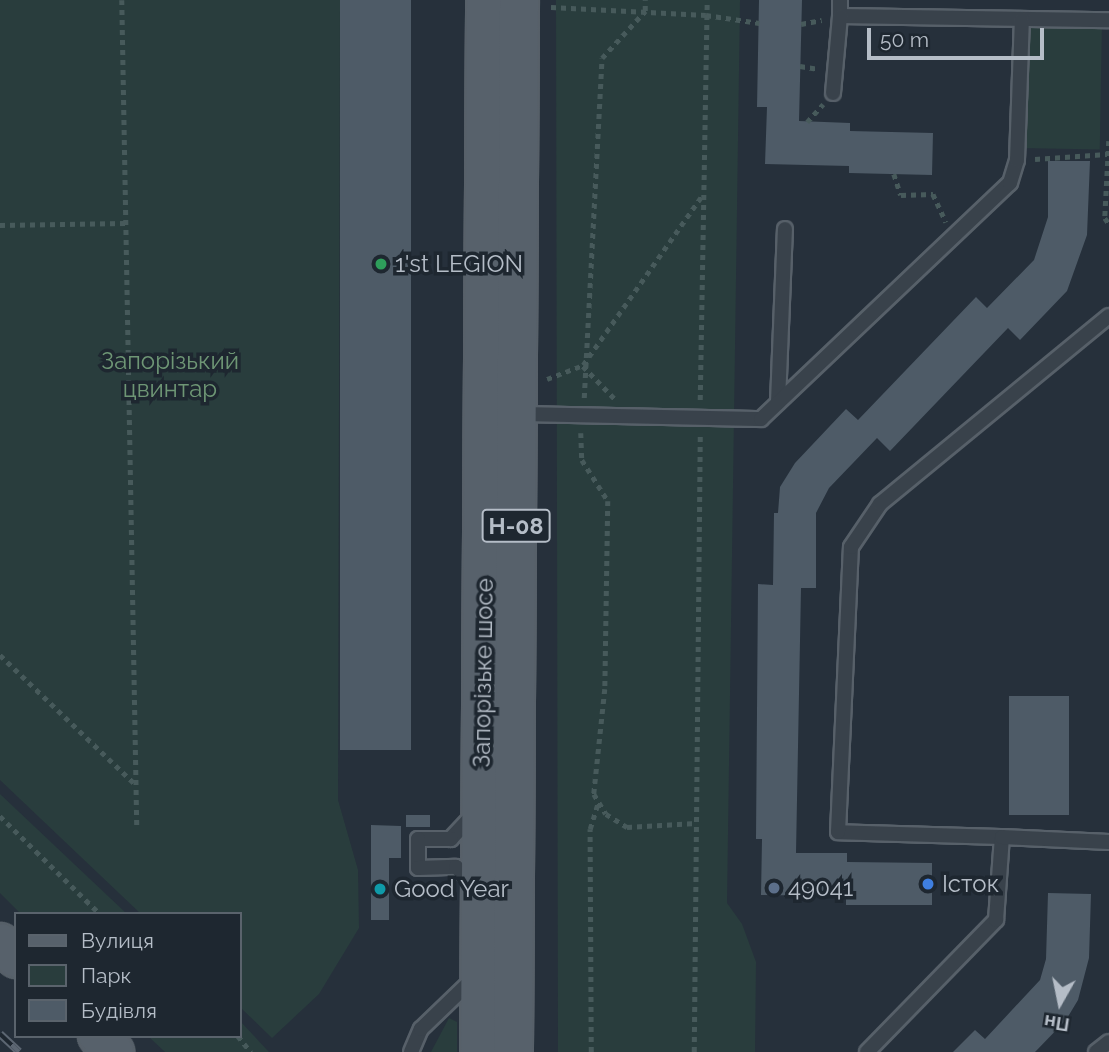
<!DOCTYPE html>
<meta charset="utf-8">
<style>
body{margin:0}
#map{position:relative;width:1109px;height:1052px;overflow:hidden;background:#26303b;font-family:Raleway,sans-serif}
div>[style]{position:absolute}
[style*='--x']{left:calc(var(--x)*1px);top:calc(var(--y)*1px);width:calc(var(--w)*1px);rotate:calc(var(--a)*1deg)}
.green>*{inset:0;background:#293d3d;transform-origin:0 0}
.building>*{inset:0;background:#4e5b67;transform-origin:0 0}
.path>*{height:4.5px;margin-top:-2.25px;transform-origin:0;background:repeating-linear-gradient(90deg,#475a5b 0 5px,transparent 0 10px)}
.roads{filter:drop-shadow(2px 0 #576069) drop-shadow(-2px 0 #576069) drop-shadow(0 2px #576069) drop-shadow(0 -2px #576069)}
.lane>*{height:14px;margin:-7px;padding:0 7px;transform-origin:7px;border-radius:7px;background:#39424b}
.primary>*{height:38px;margin:-19px;padding:0 19px;transform-origin:19px;border-radius:19px;background:#57616b}
.rail>*{height:8px;margin-top:-4px;transform-origin:0;background:repeating-linear-gradient(90deg,#1e2730 0 16px,#5c6672 0 32px);box-sizing:border-box;border-block:2px solid #5c6672}
.dots>*{width:19px;height:19px;translate:-50% -50%;box-sizing:border-box;border:4px solid #1e2730;border-radius:50%}
span{translate:-50% -50%;white-space:nowrap;text-align:center;line-height:1.15;-webkit-text-stroke:7px #1e2730;paint-order:stroke}
.shield-label span{padding:2px 5px;background:#1e2730;border:2px solid;border-radius:5px;-webkit-text-stroke-width:0}
.shield-label{font-size:23px;color:#b5bdc7;font-weight:700}
.poi-label{font-size:24px;color:#b5bdc7}
.left{translate:0 -50%;text-align:left}
.park-label{font-size:24px;color:#6e9675}
.street-label{font-size:24px;color:#b5bdc7}
.legend{position:absolute;left:14px;top:912px;width:228px;height:126px;box-sizing:border-box;background:#1e2730;border:2px solid #5a636c;margin:0;padding:9px 12px;list-style:none;font-size:21px;color:#b5bdc7}
.legend li{display:flex;align-items:center;gap:14px;height:35px}
.legend b{width:35px;border:2px solid #5a636c}
.north{position:absolute;left:1025px;top:968px;width:70px;height:70px;-webkit-text-stroke:5px #1e2730;paint-order:stroke;rotate:189deg;font-size:19px;font-weight:700;line-height:28px;text-align:center;color:#b5bdc7}
.north::after{content:'';display:block;margin:auto;width:24px;height:32px;background:#b5bdc7;clip-path:polygon(50% 0,100% 100%,50% 72%,0 100%)}
.scale{position:absolute;left:867px;top:28px;width:177px;height:32px;box-sizing:border-box;border:4px solid #b5bdc7;border-top:0;padding-left:9px;font-size:21px;line-height:24px;white-space:nowrap;color:#b5bdc7;-webkit-text-stroke:5px #1e2730;paint-order:stroke}
</style>
<div id="map">
<div class="green">
<i style="clip-path:polygon(0 0,340px 0,338px 800px,358px 870px,359px 928px,319px 994px,272px 1038px,240px 1007px,240px 914px,141px 914px,0 780px)"></i>
<i style="clip-path:polygon(556px 0,740px 0,727px 903px,742px 924px,756px 962px,755px 1052px,558px 1052px)"></i>
<i style="left:1022px;top:19px;width:80px;height:129px;rotate:1deg"></i>
<i style="clip-path:polygon(0 794px,127px 914px,21px 914px,0 893px)"></i>
<i style="clip-path:polygon(449px 1018px,457px 1022px,457px 1052px,431px 1052px)"></i>
<i style="clip-path:polygon(240px 1021px,269px 1052px,165px 1052px,148px 1036px,240px 1036px)"></i>
</div>
<div class="building">
<i style="left:340px;top:0;width:71px;height:750px"></i>
<i style="clip-path:polygon(759px 0,802px 0,799px 121px,850px 123px,850px 131px,933px 133px,932px 175px,849px 173px,849px 166px,765px 164px,767px 107px,757px 107px)"></i>
<i style="clip-path:polygon(1048px 161px,1090px 161px,1087px 235px,1067px 291px,1020px 340px,1008px 328px,890px 451px,877px 438px,829px 488px,816px 513px,816px 588px,801px 588px,796px 853px,847px 853px,847px 862px,932px 863px,932px 905px,846px 905px,846px 896px,761px 895px,762px 839px,756px 839px,758px 584px,773px 585px,774px 513px,778px 513px,780px 487px,795px 463px,846px 409px,858px 420px,976px 297px,987px 308px,1034px 260px,1048px 217px)"></i>
<i style="left:1009px;top:696px;width:60px;height:119px"></i>
<i style="left:406px;top:815px;width:24px;height:12px"></i>
<i style="clip-path:polygon(371px 825px,401px 826px,401px 858px,389px 858px,389px 920px,371px 920px)"></i>
<i style="clip-path:polygon(1048px 893px,1091px 894px,1089px 958px,1078px 1000px,1066px 1020px,1035px 1052px,953px 1052px,975px 1030px,985px 1039px,1040px 980px,1046px 959px)"></i>
</div>
<div class="path">
<i style="--x:122;--y:0;--w:827;--a:88.96"></i>
<i style="--x:551;--y:7;--w:155;--a:3"></i>
<i style="--x:706;--y:15;--w:54;--a:8.6"></i>
<i style="--x:801;--y:24;--w:21;--a:-11"></i>
<i style="--x:800;--y:66;--w:19;--a:9"></i>
<i style="--x:807;--y:122;--w:24;--a:-48"></i>
<i style="--x:1109;--y:141;--w:77;--a:93"></i>
<i style="--x:1105;--y:218;--w:7;--a:56"></i>
<i style="--x:1035;--y:159;--w:72;--a:-4"></i>
<i style="--x:894;--y:174;--w:22;--a:72"></i>
<i style="--x:901;--y:195;--w:32;--a:-2"></i>
<i style="--x:933;--y:194;--w:31;--a:65"></i>
<i style="--x:0;--y:225;--w:126;--a:-0.9"></i>
<i style="--x:583;--y:366;--w:45;--a:45.9"></i>
<i style="--x:547;--y:379;--w:39;--a:-21"></i>
<i style="--x:583;--y:365;--w:209;--a:-54.9"></i>
<i style="--x:584;--y:398;--w:340;--a:-87"></i>
<i style="--x:602;--y:58;--w:64;--a:-47.5"></i>
<i style="--x:645;--y:11;--w:11;--a:-90"></i>
<i style="--x:700;--y:400;--w:400;--a:-89"></i>
<i style="--x:581;--y:433;--w:27;--a:88"></i>
<i style="--x:582;--y:460;--w:49;--a:57.6"></i>
<i style="--x:608;--y:501;--w:188;--a:90.9"></i>
<i style="--x:605;--y:689;--w:106;--a:96"></i>
<i style="--x:594;--y:794;--w:23;--a:59"></i>
<i style="--x:606;--y:814;--w:25;--a:32"></i>
<i style="--x:627;--y:827;--w:69;--a:-3.3"></i>
<i style="--x:0;--y:655;--w:188;--a:43.7"></i>
<i style="--x:0;--y:816;--w:140;--a:44.4"></i>
<i style="--x:238;--y:1036;--w:21;--a:51"></i>
<i style="--x:591;--y:1052;--w:223;--a:-90.3"></i>
<i style="--x:590;--y:829;--w:28;--a:-73"></i>
<i style="--x:694;--y:1052;--w:619;--a:-89.44"></i>
</div>
<div class="roads">
<div class="lane">
<i style="--x:840;--y:0;--w:16;--a:90"></i>
<i style="--x:840;--y:16;--w:269;--a:0.9"></i>
<i style="--x:833;--y:93;--w:77;--a:-84.8"></i>
<i style="--x:778;--y:402;--w:173;--a:-87.7"></i>
<i style="--x:518;--y:414;--w:243;--a:1.2"></i>
<i style="--x:761;--y:419;--w:343;--a:-43.5"></i>
<i style="--x:1010;--y:183;--w:24;--a:-73"></i>
<i style="--x:1017;--y:160;--w:141;--a:-88"></i>
<i style="--x:473;--y:815;--w:33;--a:133"></i>
<i style="--x:451;--y:839;--w:33;--a:180"></i>
<i style="--x:418;--y:839;--w:29;--a:90"></i>
<i style="--x:418;--y:868;--w:38;--a:-2"></i>
<i style="--x:456;--y:867;--w:25;--a:43"></i>
<i style="--x:1002;--y:837;--w:164;--a:-178.3"></i>
<i style="--x:838;--y:832;--w:285;--a:-87.4"></i>
<i style="--x:851;--y:547;--w:52;--a:-56"></i>
<i style="--x:880;--y:504;--w:296;--a:-39.4"></i>
<i style="--x:411;--y:1052;--w:25;--a:-67"></i>
<i style="--x:421;--y:1029;--w:75;--a:-43.9"></i>
<i style="--x:867;--y:1052;--w:185;--a:-45.7"></i>
<i style="--x:996;--y:920;--w:83;--a:-85.9"></i>
<i style="--x:1002;--y:837;--w:107;--a:2.7"></i>
<i style="--x:1096;--y:1052;--w:16;--a:-38"></i>
</div>
<div class="primary">
<i style="--x:0;--y:943;--w:22;--a:43"></i>
<i style="--x:98;--y:1036;--w:23;--a:45"></i>
<i style="--x:480;--y:1052;--w:1052;--a:-89.67"></i>
<i style="--x:513;--y:1052;--w:1052;--a:-89.67"></i>
</div>
</div>
<div class="rail">
<i style="--x:0;--y:1034;--w:26;--a:43"></i>
</div>
<div class="dots">
<i style="left:381px;top:264px;background:#2e9e5b"></i>
<i style="left:928px;top:884px;background:#3f7fe0"></i>
<i style="left:774px;top:888px;background:#5c6f8a"></i>
<i style="left:380px;top:889px;background:#0f9aa8"></i>
</div>
<div class="shield-label">
<span style="left:516px;top:526px">Н-08</span>
</div>
<div class="poi-label">
<span class="left" style="left:395px;top:264px">1'st LEGION</span>
<span class="left" style="left:942px;top:884px">Істок</span>
<span class="left" style="left:788px;top:888px">49041</span>
<span class="left" style="left:394px;top:889px">Good Year</span>
</div>
<div class="park-label">
<span style="left:170px;top:375px">Запорізький<br>цвинтар</span>
</div>
<div class="street-label">
<span style="left:483px;top:673px;rotate:-89deg">Запорізьке шосе</span>
</div>
<ul class="legend">
<li><b style="height:9px;background:#57616b"></b>Вулиця</li>
<li><b style="height:19px;background:#293d3d"></b>Парк</li>
<li><b style="height:19px;background:#4e5b67"></b>Будівля</li>
</ul>
<div class="north">Пн</div>
<div class="scale">50 m</div>
</div>
